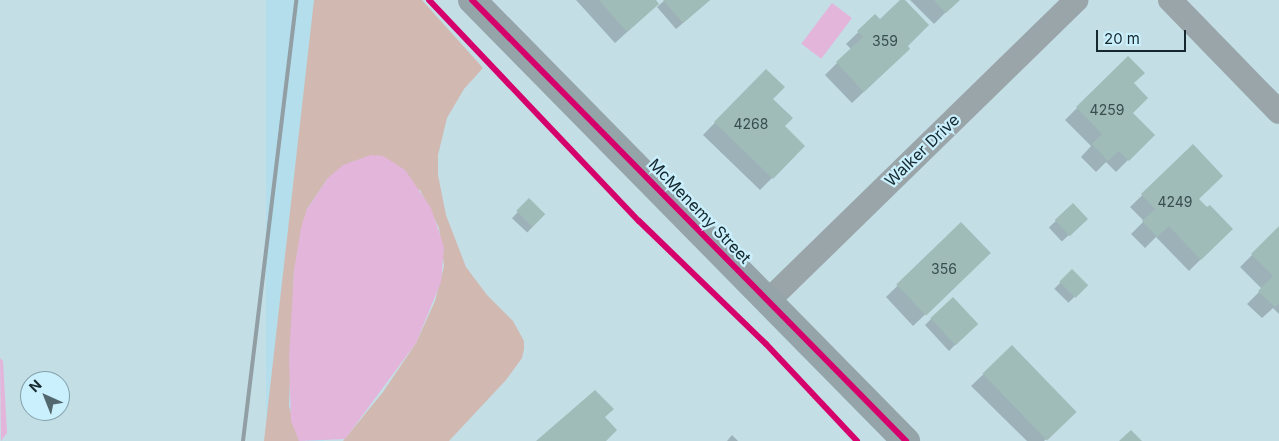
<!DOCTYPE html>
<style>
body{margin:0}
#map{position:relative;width:1279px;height:441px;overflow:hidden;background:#c4dee6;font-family:Inter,sans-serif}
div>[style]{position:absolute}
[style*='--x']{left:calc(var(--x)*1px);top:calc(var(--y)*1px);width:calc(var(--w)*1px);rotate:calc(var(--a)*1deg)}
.built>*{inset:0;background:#b4deec;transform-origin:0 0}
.green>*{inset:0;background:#d1b9b1}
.water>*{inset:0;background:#e3b5db;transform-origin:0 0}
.shadow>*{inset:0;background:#0003;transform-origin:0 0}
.building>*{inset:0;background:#a0bcb8;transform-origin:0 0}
.street>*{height:24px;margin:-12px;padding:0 12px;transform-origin:12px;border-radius:12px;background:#99a5a9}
.secondary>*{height:28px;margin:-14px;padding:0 14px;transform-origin:14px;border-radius:14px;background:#95a4a9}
.rail>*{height:4px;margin:-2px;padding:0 2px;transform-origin:2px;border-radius:2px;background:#919ea3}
.cycleway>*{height:6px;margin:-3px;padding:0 3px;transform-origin:3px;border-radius:3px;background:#d6006c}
span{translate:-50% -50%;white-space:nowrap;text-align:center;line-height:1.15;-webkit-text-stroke:4.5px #cbf0fd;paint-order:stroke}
.number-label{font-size:14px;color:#384d50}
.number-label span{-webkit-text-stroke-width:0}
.street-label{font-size:16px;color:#15282e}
.north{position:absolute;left:20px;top:371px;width:50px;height:50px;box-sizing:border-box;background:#cbf0fd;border:1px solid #82a0aa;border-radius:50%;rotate:316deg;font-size:14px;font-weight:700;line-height:20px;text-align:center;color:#15282e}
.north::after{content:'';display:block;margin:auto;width:18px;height:22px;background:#52686e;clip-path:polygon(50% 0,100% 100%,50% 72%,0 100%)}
.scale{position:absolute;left:1096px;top:30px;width:90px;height:22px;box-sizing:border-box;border:2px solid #15282e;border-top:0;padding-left:6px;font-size:15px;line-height:18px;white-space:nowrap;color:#15282e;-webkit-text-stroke:4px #cbf0fd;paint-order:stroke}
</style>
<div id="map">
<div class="built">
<i style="left:266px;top:0;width:58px;height:444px"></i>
</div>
<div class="green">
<i style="clip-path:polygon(314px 0,422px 0,483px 68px,464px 89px,447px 118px,438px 155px,438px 175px,446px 215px,466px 267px,487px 295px,513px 321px,524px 341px,524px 349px,522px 358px,506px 380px,449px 441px,343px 441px,383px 392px,416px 343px,435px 301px,444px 266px,439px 228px,420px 190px,328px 178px,307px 209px,294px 271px,289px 406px,299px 441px,264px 441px)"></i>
</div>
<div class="water">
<i style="left:832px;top:3px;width:25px;height:51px;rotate:37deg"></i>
<i style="clip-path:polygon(371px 155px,383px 156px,405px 170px,431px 208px,444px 247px,441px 282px,416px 343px,345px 439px,299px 441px,291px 421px,289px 358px,294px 271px,301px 228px,307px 209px,328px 178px,343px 165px)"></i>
<i style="clip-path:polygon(0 358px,3px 361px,7px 433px,1px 441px)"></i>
</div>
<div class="shadow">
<i style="clip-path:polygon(576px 0,654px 0,646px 15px,615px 43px)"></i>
<i style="clip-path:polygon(665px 0,710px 0,676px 29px,657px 7px)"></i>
<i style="clip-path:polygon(903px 0,906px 46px,896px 61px,852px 103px,825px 75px,851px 49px,846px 44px,875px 16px,880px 21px)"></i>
<i style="clip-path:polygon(910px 0,958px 0,934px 24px)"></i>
<i style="clip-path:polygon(1128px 57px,1131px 113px,1153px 135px,1116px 172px,1106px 162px,1096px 172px,1081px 157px,1091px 146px,1065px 120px)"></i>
<i style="clip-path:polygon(766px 70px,771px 99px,783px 126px,804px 146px,760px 190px,703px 135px)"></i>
<i style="clip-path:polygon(1193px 146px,1197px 199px,1231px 229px,1189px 271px,1156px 237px,1145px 248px,1131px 234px,1144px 221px,1130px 207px)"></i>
<i style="left:529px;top:200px;width:21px;height:25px;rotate:43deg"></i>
<i style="left:1073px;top:205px;width:19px;height:33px;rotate:47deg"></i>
<i style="clip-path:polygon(961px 224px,977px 265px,913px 326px,886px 297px)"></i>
<i style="clip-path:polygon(1279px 228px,1279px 314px,1273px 308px,1262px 318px,1247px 304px,1262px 289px,1240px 267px)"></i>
<i style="left:1072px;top:271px;width:20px;height:25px;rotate:45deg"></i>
<i style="clip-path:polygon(931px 319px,976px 324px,949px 351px,925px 325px)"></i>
<i style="clip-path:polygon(1012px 347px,1074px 412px,1044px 441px,1027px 441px,971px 386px)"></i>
<i style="clip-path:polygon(732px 435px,738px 441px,727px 441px)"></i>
</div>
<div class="building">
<i style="clip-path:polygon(599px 0,656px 0,659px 4px,627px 32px)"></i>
<i style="clip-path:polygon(663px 0,710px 0,683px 23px)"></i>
<i style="clip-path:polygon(900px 0,905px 0,929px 25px,908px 46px,910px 49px,864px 92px,836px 62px,863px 37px,857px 31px,875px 14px,880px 19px)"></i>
<i style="clip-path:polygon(934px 0,960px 0,946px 13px)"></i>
<i style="clip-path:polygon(1128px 56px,1145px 73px,1134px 83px,1148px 98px,1133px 113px,1155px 135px,1129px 161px,1119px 151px,1108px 161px,1092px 144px,1102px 134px,1076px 107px)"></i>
<i style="clip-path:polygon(766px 69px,785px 87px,773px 99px,793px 118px,785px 126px,805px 146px,773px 179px,714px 122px)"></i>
<i style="clip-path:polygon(1193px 144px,1223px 176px,1199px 199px,1207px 207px,1210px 205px,1233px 229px,1201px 260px,1169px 226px,1157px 237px,1142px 221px,1155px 209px,1141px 194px)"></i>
<i style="left:529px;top:198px;width:23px;height:18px;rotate:45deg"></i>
<i style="left:1073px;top:203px;width:22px;height:25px;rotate:47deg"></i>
<i style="left:961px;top:222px;width:43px;height:90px;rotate:46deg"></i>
<i style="clip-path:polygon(1279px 226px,1279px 304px,1275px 307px,1258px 291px,1273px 276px,1251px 254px)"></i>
<i style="left:1072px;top:269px;width:23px;height:18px;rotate:45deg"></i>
<i style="left:953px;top:297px;width:37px;height:31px;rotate:47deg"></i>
<i style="left:1012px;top:345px;width:93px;height:41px;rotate:46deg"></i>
<i style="clip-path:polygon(595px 390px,614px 409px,605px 417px,617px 430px,606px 441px,536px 441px)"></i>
<i style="clip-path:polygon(1131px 430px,1142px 441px,1119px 441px)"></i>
</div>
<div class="street">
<i style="--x:1170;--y:0;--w:156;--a:45.8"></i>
<i style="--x:768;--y:301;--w:431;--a:-44.3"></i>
</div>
<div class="secondary">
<i style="--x:472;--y:0;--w:619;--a:45.46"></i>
</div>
<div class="rail">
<i style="--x:243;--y:441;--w:444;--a:-83.1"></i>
</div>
<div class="cycleway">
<i style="--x:429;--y:0;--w:305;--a:46.5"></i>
<i style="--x:639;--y:221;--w:177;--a:44.1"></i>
<i style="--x:766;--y:344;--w:133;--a:46.8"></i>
<i style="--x:472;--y:0;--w:619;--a:45.46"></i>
</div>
<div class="number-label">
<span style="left:885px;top:41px">359</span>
<span style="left:1107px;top:110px">4259</span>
<span style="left:751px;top:124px">4268</span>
<span style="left:1175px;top:202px">4249</span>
<span style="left:944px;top:269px">356</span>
</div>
<div class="street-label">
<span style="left:922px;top:150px;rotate:-44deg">Walker Drive</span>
<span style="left:700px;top:211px;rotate:46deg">McMenemy Street</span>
</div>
<div class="north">N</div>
<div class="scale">20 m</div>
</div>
